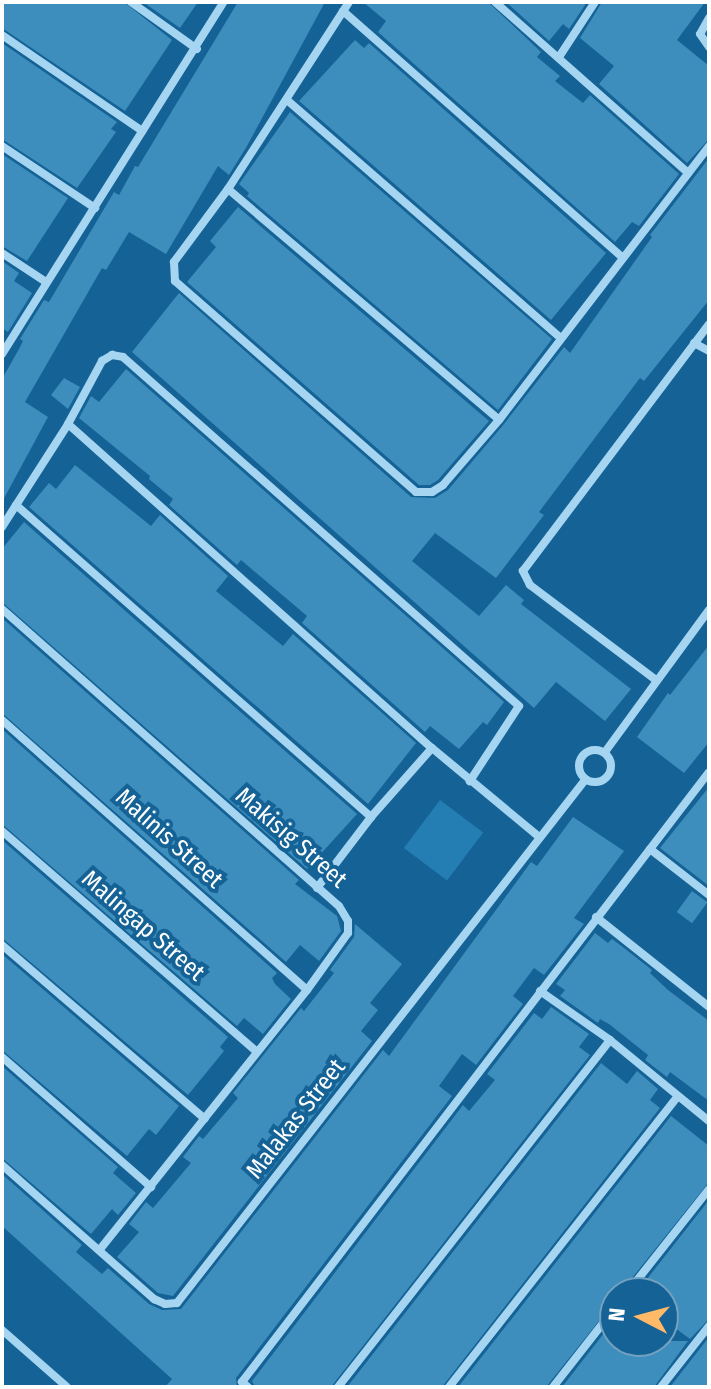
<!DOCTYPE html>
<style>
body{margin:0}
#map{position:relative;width:711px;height:1389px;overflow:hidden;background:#156396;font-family:"Fira Sans Condensed",sans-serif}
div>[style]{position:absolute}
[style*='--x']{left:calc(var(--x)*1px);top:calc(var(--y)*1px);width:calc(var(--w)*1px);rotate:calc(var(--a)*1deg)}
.green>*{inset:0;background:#247db3;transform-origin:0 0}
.building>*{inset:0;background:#3d8dbd;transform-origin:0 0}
.street>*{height:8px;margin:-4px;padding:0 4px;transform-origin:4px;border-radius:4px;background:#a6d5f2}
.street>.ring{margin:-4px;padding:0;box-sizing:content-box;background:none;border:8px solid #a6d5f2;border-radius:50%}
span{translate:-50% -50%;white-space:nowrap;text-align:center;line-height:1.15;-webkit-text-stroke:8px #156396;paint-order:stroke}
.street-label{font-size:24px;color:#fff}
.frame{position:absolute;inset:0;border:4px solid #fff;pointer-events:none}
.north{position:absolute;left:599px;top:1277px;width:80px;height:80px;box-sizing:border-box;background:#156396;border:2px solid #73a1c0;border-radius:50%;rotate:276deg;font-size:22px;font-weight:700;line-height:32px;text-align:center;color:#fff}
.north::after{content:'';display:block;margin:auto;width:28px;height:36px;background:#ffb967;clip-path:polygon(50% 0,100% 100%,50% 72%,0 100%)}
</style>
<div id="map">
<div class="green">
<i style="left:440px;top:800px;width:54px;height:60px;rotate:37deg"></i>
</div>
<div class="building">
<i style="clip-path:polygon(2px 2px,124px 2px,172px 40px,125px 111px,2px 28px)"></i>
<i style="clip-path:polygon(143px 2px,198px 2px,180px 28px)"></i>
<i style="clip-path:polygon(238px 2px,325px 2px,247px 146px,229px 175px,218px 166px,166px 254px,129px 232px,106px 270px,102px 268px,25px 402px,48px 417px,2px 502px,2px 379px,19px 349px,23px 341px,20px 339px,44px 300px,49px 302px,114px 192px,119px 195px,135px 166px,138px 167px)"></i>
<i style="clip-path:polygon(363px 2px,488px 2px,541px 52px,537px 57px,560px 76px,555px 81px,583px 103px,590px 95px,679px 174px,639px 226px,632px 222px,615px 242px,378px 32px,386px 21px)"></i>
<i style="clip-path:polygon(506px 2px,587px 2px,569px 29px,563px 24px,549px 41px)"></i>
<i style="clip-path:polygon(602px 2px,705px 2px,677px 40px,709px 66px,709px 139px,687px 163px,599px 84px,614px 66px,580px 38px)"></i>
<i style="clip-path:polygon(355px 40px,364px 48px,369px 43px,606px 253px,551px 320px,299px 101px)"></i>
<i style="clip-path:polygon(2px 43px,117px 122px,111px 129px,116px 132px,77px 188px,2px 139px)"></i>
<i style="clip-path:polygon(290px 112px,552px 339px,498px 410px,247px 196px,249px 193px,239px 184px)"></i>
<i style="clip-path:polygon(2px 154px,68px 198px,27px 261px,2px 246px)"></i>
<i style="clip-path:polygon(709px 158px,709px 300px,644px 381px,640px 378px,539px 512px,544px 515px,496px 578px,435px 533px,412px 561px,479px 616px,506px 585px,524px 600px,521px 604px,631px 689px,605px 721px,556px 682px,534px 708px,132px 352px,179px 293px,411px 497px,435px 498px,448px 490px,504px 424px,564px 347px,570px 353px,652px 237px,650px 235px)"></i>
<i style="clip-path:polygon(238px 207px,489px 421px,438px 480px,430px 485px,419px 485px,187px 282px,216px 247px,210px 241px)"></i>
<i style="clip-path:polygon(2px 261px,19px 273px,14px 281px,32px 293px,8px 332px,2px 328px)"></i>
<i style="clip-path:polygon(126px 369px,504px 702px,487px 725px,483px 722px,459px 749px,430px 726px,425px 732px,302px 623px,307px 616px,241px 560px,237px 565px,169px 505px,173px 499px,149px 479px,150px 476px,79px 418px,91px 396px,99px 402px)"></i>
<i style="clip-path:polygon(64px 378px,80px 387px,68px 409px,51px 395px)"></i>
<i style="clip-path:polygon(75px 465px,151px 526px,160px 515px,228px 576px,216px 591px,283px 646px,293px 634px,416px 743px,368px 804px,29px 507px,49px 483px,56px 489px)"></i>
<i style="clip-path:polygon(24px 522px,357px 814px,307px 869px,2px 602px,2px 549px)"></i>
<i style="clip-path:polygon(2px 618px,299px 880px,295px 884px,337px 916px,341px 931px,319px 961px,300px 945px,286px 962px,2px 713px)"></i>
<i style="clip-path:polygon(709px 645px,709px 742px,684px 773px,637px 737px,668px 693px,670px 695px)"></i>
<i style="clip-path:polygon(2px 729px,277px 973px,272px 978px,275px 984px,291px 999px,263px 1034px,244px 1018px,237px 1026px,2px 824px)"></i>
<i style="clip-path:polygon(709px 787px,709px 886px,660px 848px)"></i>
<i style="clip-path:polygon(573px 817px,624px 851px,574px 918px,584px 924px,544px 975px,534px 968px,513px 996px,523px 1004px,476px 1065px,462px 1054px,439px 1086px,452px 1096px,236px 1378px,237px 1387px,165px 1387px,172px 1379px,2px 1226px,2px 1174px,82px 1245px,76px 1252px,102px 1274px,108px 1268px,149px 1304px,162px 1310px,181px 1309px,383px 1050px,389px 1056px,531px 862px,537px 866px)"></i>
<i style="clip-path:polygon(2px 840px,228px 1037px,220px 1047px,224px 1051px,188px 1095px,2px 938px)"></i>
<i style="left:692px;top:891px;width:19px;height:26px;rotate:36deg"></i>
<i style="clip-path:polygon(355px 924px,402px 964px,370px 1003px,378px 1010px,361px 1031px,372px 1041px,173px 1296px,158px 1293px,117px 1257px,139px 1232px,129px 1224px,146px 1202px,153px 1208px,191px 1163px,183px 1157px,199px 1136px,203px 1139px,238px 1098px,233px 1093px,301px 1008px,304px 1011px,334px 973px,330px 970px,354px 937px)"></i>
<i style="clip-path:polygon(595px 933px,608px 943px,612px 939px,624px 948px,652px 970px,650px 973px,668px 990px,709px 1021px,709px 1101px,670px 1072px,667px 1077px,645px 1060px,648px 1055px,609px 1024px,600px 1019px,598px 1023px,560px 996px,565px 990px,556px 984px)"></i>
<i style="clip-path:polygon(2px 954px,179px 1106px,156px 1135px,149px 1129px,127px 1156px,2px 1050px)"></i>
<i style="clip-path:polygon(551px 1007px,589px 1034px,579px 1047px,590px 1055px,331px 1387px,255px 1387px,252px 1381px,463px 1105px,469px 1111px,495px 1080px,487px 1074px,534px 1013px,542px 1019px)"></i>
<i style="clip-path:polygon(601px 1063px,627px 1084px,637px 1071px,658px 1089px,650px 1100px,660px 1108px,442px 1387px,347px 1387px)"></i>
<i style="clip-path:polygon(2px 1066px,118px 1167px,113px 1173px,136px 1193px,118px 1215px,112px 1209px,91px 1234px,2px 1158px)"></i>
<i style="clip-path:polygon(671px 1116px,709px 1146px,709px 1182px,620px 1293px,615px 1293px,615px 1301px,546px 1387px,458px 1387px)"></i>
<i style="clip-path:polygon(709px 1200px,709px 1319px,690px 1339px,663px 1319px,663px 1293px,636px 1293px)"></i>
<i style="clip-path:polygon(615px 1319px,615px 1341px,688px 1341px,654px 1387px,562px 1387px)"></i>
<i style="clip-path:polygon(709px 1337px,709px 1387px,670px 1387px)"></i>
</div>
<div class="street">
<i style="--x:131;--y:2;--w:81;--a:35.5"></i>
<i style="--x:349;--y:2;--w:223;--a:122.9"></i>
<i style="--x:228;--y:189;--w:91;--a:126.5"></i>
<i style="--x:174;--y:262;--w:19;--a:87"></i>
<i style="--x:175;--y:281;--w:320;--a:41.2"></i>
<i style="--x:416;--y:492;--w:16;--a:0"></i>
<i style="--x:432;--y:492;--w:13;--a:-32"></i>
<i style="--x:443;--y:485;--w:86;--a:-49.3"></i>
<i style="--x:499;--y:420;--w:345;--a:-52.5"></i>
<i style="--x:495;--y:2;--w:258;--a:41.5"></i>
<i style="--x:343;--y:11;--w:373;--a:41.4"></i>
<i style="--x:709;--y:18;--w:18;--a:119"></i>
<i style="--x:700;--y:34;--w:16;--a:55"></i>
<i style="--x:2;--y:35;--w:170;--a:34.4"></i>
<i style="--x:559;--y:57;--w:66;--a:-56.8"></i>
<i style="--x:287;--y:100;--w:363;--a:41"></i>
<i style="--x:2;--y:146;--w:112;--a:33.7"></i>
<i style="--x:228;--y:189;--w:356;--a:40.4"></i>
<i style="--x:2;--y:253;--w:53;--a:33.4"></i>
<i style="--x:694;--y:343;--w:17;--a:28"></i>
<i style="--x:2;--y:354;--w:416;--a:-57.8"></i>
<i style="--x:68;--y:424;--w:487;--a:41.7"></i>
<i style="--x:432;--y:748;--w:138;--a:39.7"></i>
<i style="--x:16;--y:505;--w:473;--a:41.3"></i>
<i style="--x:2;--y:527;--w:122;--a:-57.3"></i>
<i style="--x:68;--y:424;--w:72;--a:-61.6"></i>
<i style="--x:102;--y:361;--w:12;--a:-31"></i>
<i style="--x:112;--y:355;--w:11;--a:10"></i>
<i style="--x:123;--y:357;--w:528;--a:41.39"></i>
<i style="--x:519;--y:706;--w:90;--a:123.2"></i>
<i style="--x:2;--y:609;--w:449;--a:41.4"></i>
<i style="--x:339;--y:906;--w:17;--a:59"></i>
<i style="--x:348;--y:921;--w:12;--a:90"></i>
<i style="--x:348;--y:933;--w:70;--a:125.7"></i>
<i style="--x:307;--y:990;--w:332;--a:128.6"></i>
<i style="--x:656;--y:680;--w:158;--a:-143"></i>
<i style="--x:530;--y:585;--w:16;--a:-117"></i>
<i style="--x:523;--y:571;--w:309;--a:-53"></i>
<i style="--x:2;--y:720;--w:407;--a:41.5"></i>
<i class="ring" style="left:579px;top:750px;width:24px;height:24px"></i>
<i style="--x:605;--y:752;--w:176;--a:-53.8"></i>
<i style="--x:2;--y:831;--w:337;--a:40.9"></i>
<i style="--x:650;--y:849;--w:75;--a:37.9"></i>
<i style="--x:317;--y:888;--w:89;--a:-52.7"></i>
<i style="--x:371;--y:817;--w:92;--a:-48.5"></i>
<i style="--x:596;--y:917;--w:144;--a:38.5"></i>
<i style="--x:2;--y:945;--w:267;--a:40.6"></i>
<i style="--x:540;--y:991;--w:85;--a:35"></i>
<i style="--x:610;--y:1040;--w:128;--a:39.3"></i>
<i style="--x:2;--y:1057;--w:198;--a:41.1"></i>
<i style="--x:2;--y:1165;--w:203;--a:41.4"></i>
<i style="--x:154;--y:1299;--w:12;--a:24"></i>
<i style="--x:165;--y:1304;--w:12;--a:-5"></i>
<i style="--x:177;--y:1303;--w:663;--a:-52.04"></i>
<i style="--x:627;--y:1293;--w:132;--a:-51.7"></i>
<i style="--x:2;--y:1330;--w:86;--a:41.2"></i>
<i style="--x:248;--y:1387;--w:8;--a:-140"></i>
<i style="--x:242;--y:1382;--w:768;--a:-52.56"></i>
<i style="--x:338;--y:1387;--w:441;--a:-51.9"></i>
<i style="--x:449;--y:1387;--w:369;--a:-51.8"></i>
<i style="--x:553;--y:1387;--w:100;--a:-51.9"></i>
<i style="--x:661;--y:1387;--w:78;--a:-51.8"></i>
</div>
<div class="street-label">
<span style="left:291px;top:838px;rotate:41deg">Makisig Street</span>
<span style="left:169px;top:839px;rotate:42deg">Malinis Street</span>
<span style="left:143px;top:926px;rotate:41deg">Malingap Street</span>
<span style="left:296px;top:1119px;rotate:-52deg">Malakas Street</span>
</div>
<div class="frame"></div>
<div class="north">N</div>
</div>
